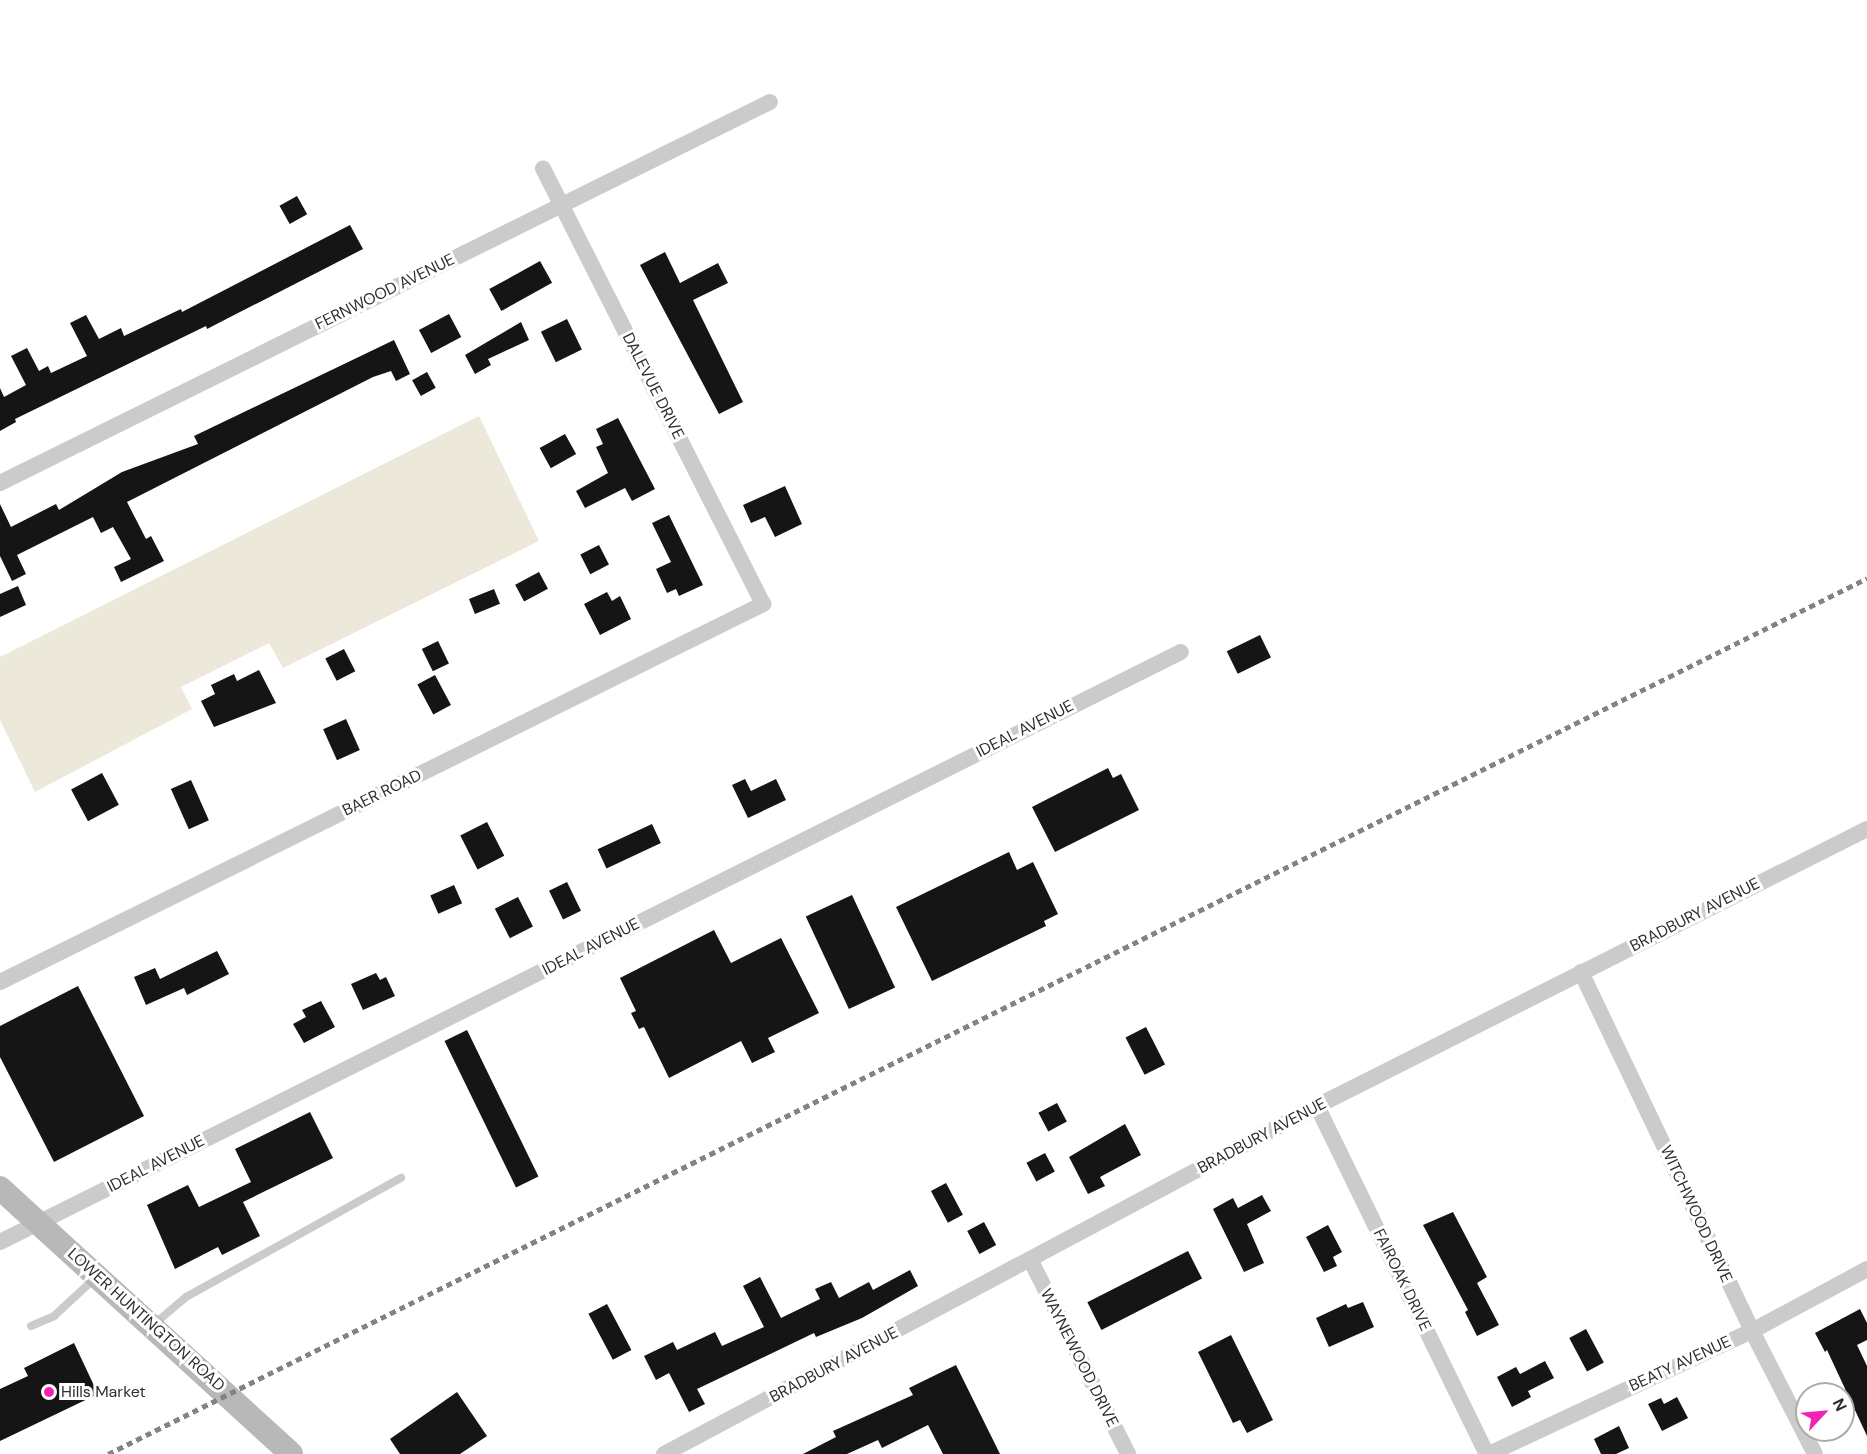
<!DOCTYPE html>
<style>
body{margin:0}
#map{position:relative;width:1867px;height:1454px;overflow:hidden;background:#fff;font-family:"DM Sans",sans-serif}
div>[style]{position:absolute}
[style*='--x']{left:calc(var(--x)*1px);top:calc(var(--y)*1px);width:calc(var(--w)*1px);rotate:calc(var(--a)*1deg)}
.green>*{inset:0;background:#ece9da}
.building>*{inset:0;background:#151515;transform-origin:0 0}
.lane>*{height:8px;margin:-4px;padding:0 4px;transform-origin:4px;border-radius:4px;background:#cbcbcb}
.street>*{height:16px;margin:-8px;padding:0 8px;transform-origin:8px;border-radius:8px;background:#cbcbcb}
.secondary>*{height:24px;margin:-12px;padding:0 12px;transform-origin:12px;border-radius:12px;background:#b8b8b8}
.rail>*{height:4.5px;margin-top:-2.25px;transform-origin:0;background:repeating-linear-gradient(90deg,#838383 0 6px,transparent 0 10.5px)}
.dots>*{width:16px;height:16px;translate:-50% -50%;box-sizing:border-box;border:3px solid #fff;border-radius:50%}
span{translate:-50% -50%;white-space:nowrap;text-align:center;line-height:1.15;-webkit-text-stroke:6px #fff;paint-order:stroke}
.street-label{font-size:16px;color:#2e2e2e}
.poi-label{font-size:16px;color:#2e2e2e}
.left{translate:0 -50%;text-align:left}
.north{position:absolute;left:1795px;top:1382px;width:60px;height:60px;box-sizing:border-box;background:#fff;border:2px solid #ababab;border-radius:50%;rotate:64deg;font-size:16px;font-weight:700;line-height:24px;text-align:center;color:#2e2e2e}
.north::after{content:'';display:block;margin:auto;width:21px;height:27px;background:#f123b1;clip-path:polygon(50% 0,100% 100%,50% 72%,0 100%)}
</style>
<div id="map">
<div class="green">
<i style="clip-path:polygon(479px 416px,539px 541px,283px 668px,269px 643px,181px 687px,192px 709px,35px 792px,0 720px,0 657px)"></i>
</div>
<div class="building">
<i style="left:297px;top:196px;width:21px;height:20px;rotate:61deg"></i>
<i style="clip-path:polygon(350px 225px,363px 249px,207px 329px,206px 326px,15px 419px,16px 422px,0 431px,0 388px,4px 397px,26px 385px,11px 356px,27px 348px,39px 371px,48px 366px,51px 373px,87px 356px,70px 323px,86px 315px,99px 339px,121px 328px,124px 336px,181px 309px,182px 312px)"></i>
<i style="clip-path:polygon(665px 252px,680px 283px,718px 263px,728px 283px,693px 300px,743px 402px,719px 414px,640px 265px)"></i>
<i style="left:540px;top:261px;width:25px;height:58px;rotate:61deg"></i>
<i style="left:449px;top:314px;width:26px;height:34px;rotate:62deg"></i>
<i style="left:567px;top:319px;width:34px;height:29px;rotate:64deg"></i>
<i style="clip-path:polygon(521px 322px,529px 340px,488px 359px,491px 365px,475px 374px,465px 355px)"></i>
<i style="clip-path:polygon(394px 340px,410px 374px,396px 381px,391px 371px,373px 377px,127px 502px,146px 539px,151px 536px,164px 561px,121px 582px,114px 567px,131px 559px,113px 527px,101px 533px,93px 517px,17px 555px,26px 574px,12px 581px,0 556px,0 504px,11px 527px,56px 504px,59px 510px,122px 472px,198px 444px,194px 436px)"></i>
<i style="left:427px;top:372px;width:18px;height:17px;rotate:61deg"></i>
<i style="clip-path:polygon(618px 418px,655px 489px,632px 501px,625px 488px,585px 508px,576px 491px,608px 473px,596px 447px,603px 444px,596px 429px)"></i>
<i style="left:565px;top:434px;width:23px;height:29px;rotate:61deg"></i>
<i style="clip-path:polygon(785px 486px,802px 524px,775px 537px,765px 517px,751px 523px,743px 505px)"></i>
<i style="clip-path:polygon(669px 515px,703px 585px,679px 596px,676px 589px,667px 593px,656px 569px,671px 562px,652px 523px)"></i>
<i style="left:599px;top:545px;width:22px;height:21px;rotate:63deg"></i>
<i style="left:539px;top:572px;width:19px;height:27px;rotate:62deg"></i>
<i style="clip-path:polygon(18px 586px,26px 605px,0 617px,0 594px)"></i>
<i style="left:494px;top:589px;width:16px;height:27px;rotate:68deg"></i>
<i style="clip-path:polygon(607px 592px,612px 601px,620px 596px,631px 619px,600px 635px,584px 604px)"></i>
<i style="left:1260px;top:635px;width:25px;height:37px;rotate:64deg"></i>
<i style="left:438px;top:641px;width:25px;height:18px;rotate:64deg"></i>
<i style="left:344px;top:649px;width:25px;height:21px;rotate:63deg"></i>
<i style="clip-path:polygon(259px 670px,276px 703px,214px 727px,201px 701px,215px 694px,211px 685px,234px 674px,237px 681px)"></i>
<i style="left:435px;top:675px;width:34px;height:20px;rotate:62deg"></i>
<i style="left:346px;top:719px;width:34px;height:25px;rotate:66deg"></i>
<i style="clip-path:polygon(1108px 768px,1113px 778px,1121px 774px,1139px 810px,1055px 852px,1032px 807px)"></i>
<i style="left:102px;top:773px;width:36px;height:35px;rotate:62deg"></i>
<i style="clip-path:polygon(745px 779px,751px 791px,776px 779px,786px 800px,748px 818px,732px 785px)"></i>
<i style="left:191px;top:780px;width:44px;height:22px;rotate:66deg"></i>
<i style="left:487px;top:822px;width:38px;height:30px;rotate:63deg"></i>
<i style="left:652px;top:824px;width:21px;height:60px;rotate:65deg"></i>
<i style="clip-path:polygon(1009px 852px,1017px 870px,1033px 862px,1058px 914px,1044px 921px,1046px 926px,932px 981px,896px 907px)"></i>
<i style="left:567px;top:882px;width:32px;height:20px;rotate:64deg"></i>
<i style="left:454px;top:885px;width:20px;height:26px;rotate:66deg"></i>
<i style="left:852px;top:895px;width:102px;height:51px;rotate:65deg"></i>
<i style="left:518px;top:897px;width:33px;height:26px;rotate:63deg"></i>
<i style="clip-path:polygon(714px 930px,731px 963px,781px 938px,819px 1013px,768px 1038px,775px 1052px,752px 1063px,741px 1041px,669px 1078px,644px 1027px,639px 1029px,631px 1013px,636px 1011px,620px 978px)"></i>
<i style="clip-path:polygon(217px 951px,229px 974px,187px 995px,184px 988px,146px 1005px,134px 977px,155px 968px,160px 979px)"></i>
<i style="clip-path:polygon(376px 973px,380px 980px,386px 977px,395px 996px,363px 1010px,351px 984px)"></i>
<i style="clip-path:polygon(78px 986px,144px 1116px,54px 1162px,0 1057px,0 1026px)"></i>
<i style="clip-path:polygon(321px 1001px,335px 1027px,304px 1043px,293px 1024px,306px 1017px,302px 1010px)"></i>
<i style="left:1146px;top:1027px;width:42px;height:23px;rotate:63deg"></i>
<i style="left:467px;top:1030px;width:163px;height:25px;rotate:64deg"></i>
<i style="left:1057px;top:1103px;width:21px;height:21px;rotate:62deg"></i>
<i style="clip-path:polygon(310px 1112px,333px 1158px,243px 1202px,260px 1236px,222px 1255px,218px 1247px,175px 1269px,147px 1205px,188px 1185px,199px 1207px,251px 1182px,235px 1149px)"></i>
<i style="clip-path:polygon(1125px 1124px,1141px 1155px,1100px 1177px,1105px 1186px,1088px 1194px,1069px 1157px)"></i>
<i style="left:1045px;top:1153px;width:21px;height:21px;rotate:62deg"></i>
<i style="left:946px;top:1183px;width:36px;height:17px;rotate:62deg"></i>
<i style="clip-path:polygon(1262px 1195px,1271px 1211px,1247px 1224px,1264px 1263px,1244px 1272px,1213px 1209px,1233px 1198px,1238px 1208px)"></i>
<i style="clip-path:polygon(1453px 1212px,1487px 1277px,1477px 1283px,1499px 1325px,1477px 1336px,1465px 1312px,1468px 1310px,1423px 1225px)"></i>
<i style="left:984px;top:1222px;width:26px;height:19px;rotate:62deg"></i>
<i style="clip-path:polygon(1328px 1225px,1342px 1252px,1333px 1257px,1337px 1266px,1324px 1272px,1306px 1237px)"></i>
<i style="left:1188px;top:1251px;width:31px;height:113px;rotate:63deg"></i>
<i style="clip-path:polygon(910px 1270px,918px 1286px,862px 1318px,816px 1337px,814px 1333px,697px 1389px,705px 1404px,689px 1412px,669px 1373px,656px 1380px,644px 1356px,673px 1342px,677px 1350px,715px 1332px,722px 1346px,764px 1327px,743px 1286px,760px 1277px,781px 1318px,820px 1299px,815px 1289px,831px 1282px,839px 1298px,869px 1282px,873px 1290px)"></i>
<i style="clip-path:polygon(1363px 1302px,1374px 1327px,1329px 1347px,1316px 1318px,1346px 1304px,1348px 1308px)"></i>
<i style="left:607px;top:1304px;width:52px;height:21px;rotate:62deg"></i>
<i style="clip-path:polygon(1860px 1309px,1867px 1323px,1867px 1340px,1857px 1345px,1867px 1366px,1867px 1436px,1827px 1350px,1825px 1352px,1815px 1333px)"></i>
<i style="left:1586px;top:1329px;width:38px;height:19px;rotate:62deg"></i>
<i style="clip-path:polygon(1231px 1335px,1273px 1420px,1247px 1433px,1240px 1420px,1233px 1423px,1198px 1352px)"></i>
<i style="clip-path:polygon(74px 1343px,98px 1394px,0 1441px,0 1389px,28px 1376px,24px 1368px)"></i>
<i style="clip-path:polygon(1545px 1361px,1554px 1378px,1528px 1391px,1531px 1397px,1512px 1407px,1497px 1377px,1516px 1367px,1520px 1374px)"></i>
<i style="clip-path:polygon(956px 1365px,1000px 1454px,943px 1454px,928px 1425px,882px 1448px,878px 1440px,847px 1454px,803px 1454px,836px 1437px,833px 1431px,913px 1395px,909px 1388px)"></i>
<i style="clip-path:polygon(457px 1392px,487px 1436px,460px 1454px,400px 1454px,390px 1439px)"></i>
<i style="clip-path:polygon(1677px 1397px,1688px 1418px,1662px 1431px,1648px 1404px,1661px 1398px,1664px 1404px)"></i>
<i style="clip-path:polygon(1619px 1426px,1629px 1448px,1616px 1454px,1601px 1454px,1594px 1439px)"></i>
</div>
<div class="lane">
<i style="--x:153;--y:1325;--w:43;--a:-40.3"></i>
<i style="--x:186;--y:1297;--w:246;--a:-29"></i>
<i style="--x:31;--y:1326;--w:25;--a:-23"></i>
<i style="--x:54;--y:1316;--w:56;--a:-42.8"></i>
</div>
<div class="street">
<i style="--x:0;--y:483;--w:859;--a:-26.33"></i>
<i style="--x:1581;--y:972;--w:398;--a:64.5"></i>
<i style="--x:1752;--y:1331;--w:138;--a:62.9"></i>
<i style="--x:0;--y:982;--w:852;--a:-26.35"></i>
<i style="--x:763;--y:604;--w:488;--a:-116.8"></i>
<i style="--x:1317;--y:1106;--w:387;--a:64"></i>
<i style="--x:0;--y:1242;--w:1320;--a:-26.55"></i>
<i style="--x:1031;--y:1261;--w:216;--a:63.3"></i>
<i style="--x:664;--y:1454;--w:740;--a:-28.05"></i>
<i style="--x:1317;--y:1106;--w:616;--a:-26.73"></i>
<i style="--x:1489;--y:1454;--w:290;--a:-25.1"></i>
<i style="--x:1752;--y:1331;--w:131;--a:-28.3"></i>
</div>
<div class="secondary">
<i style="--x:0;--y:1188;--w:394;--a:42.4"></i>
</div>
<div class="rail">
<i style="--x:108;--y:1454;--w:1965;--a:-26.47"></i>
</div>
<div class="dots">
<i style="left:49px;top:1392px;background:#f123b1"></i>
</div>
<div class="street-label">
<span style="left:385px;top:292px;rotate:-26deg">FERNWOOD AVENUE</span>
<span style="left:653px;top:386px;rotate:63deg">DALEVUE DRIVE</span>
<span style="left:1025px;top:729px;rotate:-27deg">IDEAL AVENUE</span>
<span style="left:382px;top:793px;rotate:-26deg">BAER ROAD</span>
<span style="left:1695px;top:915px;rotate:-27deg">BRADBURY AVENUE</span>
<span style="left:591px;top:947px;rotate:-27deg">IDEAL AVENUE</span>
<span style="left:1262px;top:1136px;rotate:-28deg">BRADBURY AVENUE</span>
<span style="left:156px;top:1164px;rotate:-27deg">IDEAL AVENUE</span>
<span style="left:1696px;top:1214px;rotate:65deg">WITCHWOOD DRIVE</span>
<span style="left:1402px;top:1280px;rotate:64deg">FAIROAK DRIVE</span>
<span style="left:146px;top:1320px;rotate:42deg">LOWER HUNTINGTON ROAD</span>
<span style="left:1079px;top:1358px;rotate:63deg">WAYNEWOOD DRIVE</span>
<span style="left:1680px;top:1364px;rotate:-25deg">BEATY AVENUE</span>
<span style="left:834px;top:1365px;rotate:-28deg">BRADBURY AVENUE</span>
</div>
<div class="poi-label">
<span class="left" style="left:61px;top:1392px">Hills Market</span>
</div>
<div class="north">N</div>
</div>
